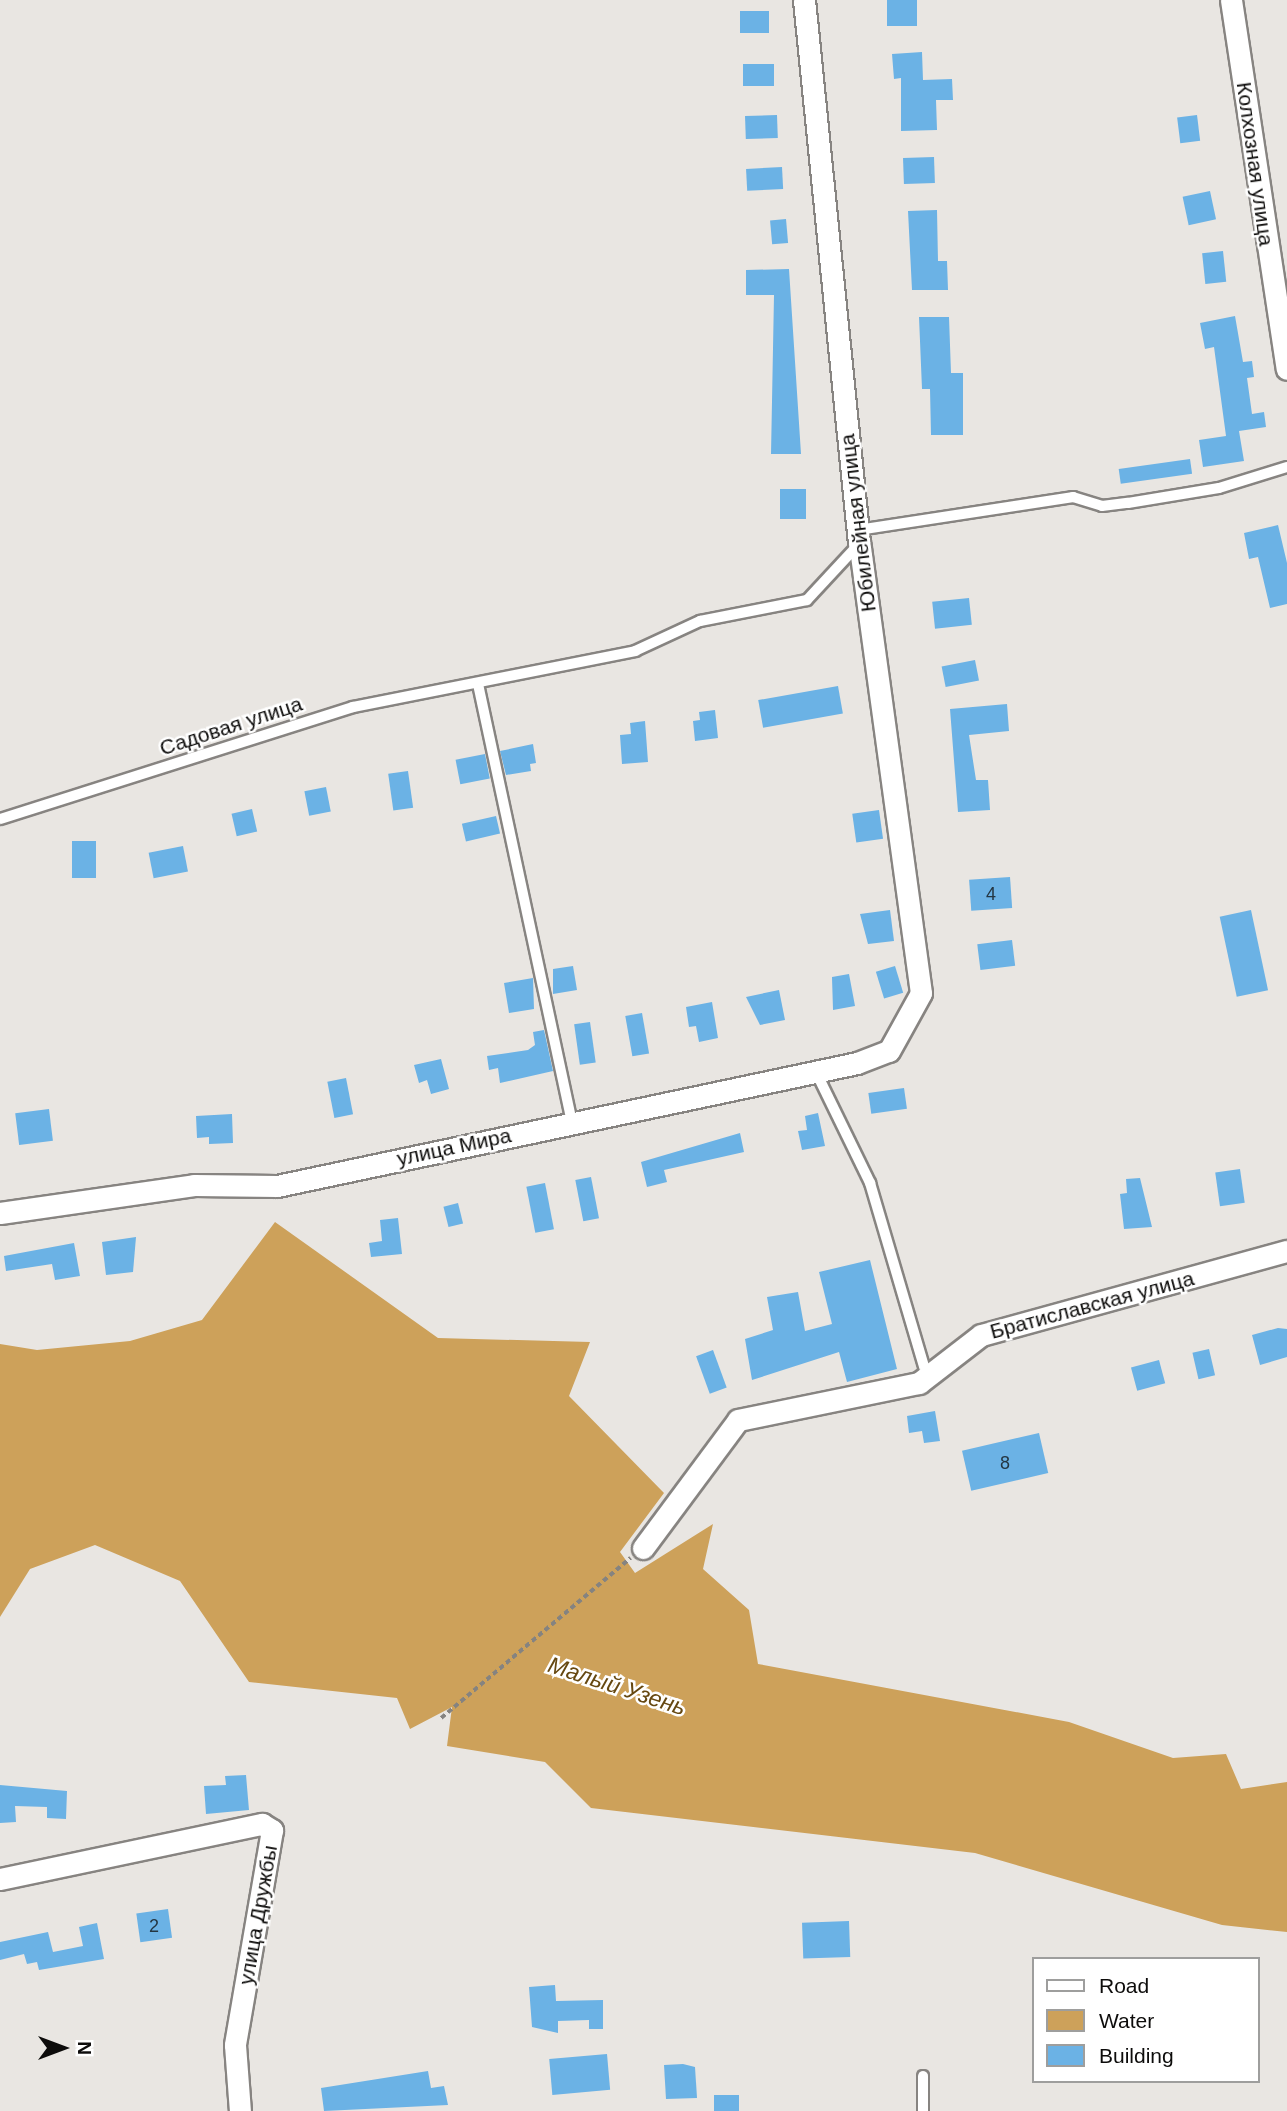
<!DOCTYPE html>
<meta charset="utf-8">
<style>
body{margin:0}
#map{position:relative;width:1287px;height:2111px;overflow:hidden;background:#e9e6e2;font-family:Arial,sans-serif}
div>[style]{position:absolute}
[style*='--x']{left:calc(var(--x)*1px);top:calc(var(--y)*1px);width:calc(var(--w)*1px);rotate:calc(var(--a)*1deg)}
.water>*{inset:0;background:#cda15a}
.building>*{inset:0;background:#6bb2e5;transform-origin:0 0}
.path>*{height:3.5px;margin-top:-1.75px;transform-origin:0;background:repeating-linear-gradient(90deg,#858380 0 5px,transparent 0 8.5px)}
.roads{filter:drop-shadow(2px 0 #878481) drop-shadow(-2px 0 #878481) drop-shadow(0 2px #878481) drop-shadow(0 -2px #878481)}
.service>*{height:10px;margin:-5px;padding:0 5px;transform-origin:5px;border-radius:5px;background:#fff}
.minor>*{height:21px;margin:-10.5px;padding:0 10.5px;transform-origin:10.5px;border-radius:10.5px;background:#fff}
span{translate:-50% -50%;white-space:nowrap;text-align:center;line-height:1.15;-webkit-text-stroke:5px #fff;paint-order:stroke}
.number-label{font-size:18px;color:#243642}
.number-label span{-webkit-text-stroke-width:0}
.street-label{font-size:21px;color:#0d0c0b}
.water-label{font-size:23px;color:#664811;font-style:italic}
.legend{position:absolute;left:1032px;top:1957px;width:228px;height:126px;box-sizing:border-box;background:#fff;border:2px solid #9e9e9d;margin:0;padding:9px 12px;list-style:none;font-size:21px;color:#0d0c0b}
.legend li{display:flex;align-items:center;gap:14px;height:35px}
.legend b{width:35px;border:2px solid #9e9e9d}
.north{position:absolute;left:28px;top:2013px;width:70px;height:70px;-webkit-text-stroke:5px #fff;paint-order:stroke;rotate:90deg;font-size:19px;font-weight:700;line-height:28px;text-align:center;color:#0d0c0b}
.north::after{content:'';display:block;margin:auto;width:24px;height:32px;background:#0d0c0b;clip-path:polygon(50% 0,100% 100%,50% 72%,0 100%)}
</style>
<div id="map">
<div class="water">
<i style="clip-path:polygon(275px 1222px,438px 1338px,590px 1342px,569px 1396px,664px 1493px,620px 1552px,635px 1573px,713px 1524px,703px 1569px,749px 1610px,758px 1664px,1069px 1722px,1173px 1758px,1226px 1754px,1241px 1789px,1287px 1782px,1287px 1932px,1222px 1925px,975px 1853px,591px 1808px,545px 1762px,447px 1746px,452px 1707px,410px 1729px,397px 1698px,249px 1682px,180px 1581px,95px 1545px,30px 1569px,0 1617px,0 1344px,37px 1350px,130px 1341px,202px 1320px)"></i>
</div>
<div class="building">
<i style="left:887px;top:0;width:30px;height:26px"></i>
<i style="left:769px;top:11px;width:22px;height:29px;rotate:90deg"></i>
<i style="clip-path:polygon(922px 52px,923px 80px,952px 79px,953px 100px,936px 100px,937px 130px,901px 131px,901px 78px,894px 79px,892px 54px)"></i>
<i style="left:743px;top:64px;width:31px;height:22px"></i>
<i style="left:777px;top:115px;width:23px;height:32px;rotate:88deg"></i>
<i style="left:1197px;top:115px;width:26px;height:20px;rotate:83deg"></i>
<i style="left:934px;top:157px;width:26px;height:31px;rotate:88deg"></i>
<i style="left:782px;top:167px;width:22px;height:36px;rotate:87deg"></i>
<i style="left:1210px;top:191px;width:29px;height:28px;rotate:78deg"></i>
<i style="clip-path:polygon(937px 210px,938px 261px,947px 261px,948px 290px,912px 290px,908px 211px)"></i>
<i style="left:786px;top:219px;width:24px;height:16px;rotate:85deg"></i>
<i style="left:1223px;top:251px;width:31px;height:21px;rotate:84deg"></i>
<i style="clip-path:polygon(789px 269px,801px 454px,771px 454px,774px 295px,746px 295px,746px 270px)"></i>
<i style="clip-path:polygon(1235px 316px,1243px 362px,1252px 361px,1254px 377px,1247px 378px,1252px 414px,1264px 412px,1266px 427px,1239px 431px,1244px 461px,1203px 467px,1199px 440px,1226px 436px,1214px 347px,1205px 349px,1200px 323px)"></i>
<i style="clip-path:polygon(919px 317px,949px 317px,951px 373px,963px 373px,963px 435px,931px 435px,930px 389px,922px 389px)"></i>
<i style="left:1190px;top:459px;width:15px;height:72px;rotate:82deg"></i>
<i style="left:780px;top:489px;width:26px;height:30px"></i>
<i style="clip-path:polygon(1278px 525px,1287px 563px,1287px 604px,1270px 608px,1258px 557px,1249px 559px,1244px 533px)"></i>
<i style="left:969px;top:598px;width:27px;height:37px;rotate:84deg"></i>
<i style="left:975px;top:660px;width:21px;height:34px;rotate:79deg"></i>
<i style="left:838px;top:686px;width:28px;height:81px;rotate:80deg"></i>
<i style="clip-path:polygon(1007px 704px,1009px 731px,969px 735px,976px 780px,988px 780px,990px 810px,958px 812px,950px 709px)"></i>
<i style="clip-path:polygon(715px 710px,718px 738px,695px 741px,693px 721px,700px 720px,699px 712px)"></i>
<i style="clip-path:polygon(645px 721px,648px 762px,622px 764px,620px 735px,631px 734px,630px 723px)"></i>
<i style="clip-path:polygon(533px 744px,536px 763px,530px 764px,531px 771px,506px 775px,500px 751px)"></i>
<i style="left:485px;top:754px;width:25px;height:30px;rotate:79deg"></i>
<i style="left:408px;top:771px;width:37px;height:20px;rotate:82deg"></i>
<i style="left:326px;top:787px;width:25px;height:22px;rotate:79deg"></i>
<i style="left:252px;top:809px;width:23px;height:21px;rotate:77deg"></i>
<i style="left:879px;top:810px;width:29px;height:27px;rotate:82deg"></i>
<i style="left:496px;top:816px;width:18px;height:35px;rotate:77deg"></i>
<i style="left:72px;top:841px;width:24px;height:37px"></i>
<i style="left:183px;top:846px;width:26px;height:35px;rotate:79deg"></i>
<i style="left:1010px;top:877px;width:31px;height:41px;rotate:86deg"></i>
<i style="clip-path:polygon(890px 910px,894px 941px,868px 944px,860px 914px)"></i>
<i style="left:1251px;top:910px;width:82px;height:32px;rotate:78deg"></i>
<i style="left:1012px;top:940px;width:26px;height:35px;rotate:83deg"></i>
<i style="clip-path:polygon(573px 966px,577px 990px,553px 994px,553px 969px)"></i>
<i style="left:895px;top:966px;width:28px;height:20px;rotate:73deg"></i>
<i style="clip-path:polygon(849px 974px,855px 1006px,833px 1010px,832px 977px)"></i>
<i style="clip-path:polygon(533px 978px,534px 1009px,509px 1013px,504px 983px)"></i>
<i style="clip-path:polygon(779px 990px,785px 1020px,760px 1025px,746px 997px)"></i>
<i style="clip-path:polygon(712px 1002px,718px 1038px,699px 1042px,696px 1026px,689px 1027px,686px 1007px)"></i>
<i style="left:642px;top:1013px;width:41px;height:17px;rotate:80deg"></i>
<i style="left:590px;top:1022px;width:41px;height:16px;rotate:82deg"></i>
<i style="clip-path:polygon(544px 1030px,553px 1071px,500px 1083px,498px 1068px,489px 1070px,487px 1056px,528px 1050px,535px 1045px,533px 1032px)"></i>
<i style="clip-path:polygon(441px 1059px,449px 1089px,431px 1094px,427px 1080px,419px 1083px,414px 1065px)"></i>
<i style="left:346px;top:1078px;width:37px;height:19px;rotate:79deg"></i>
<i style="left:904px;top:1088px;width:21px;height:36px;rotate:82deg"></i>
<i style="left:49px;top:1109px;width:32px;height:34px;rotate:83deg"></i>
<i style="clip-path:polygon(818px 1113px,825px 1146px,802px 1150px,798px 1131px,807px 1130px,805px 1116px)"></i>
<i style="clip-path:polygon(232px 1114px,233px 1143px,209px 1144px,209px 1137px,197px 1138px,196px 1116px)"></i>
<i style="clip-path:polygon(740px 1133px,744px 1152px,664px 1170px,667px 1182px,647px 1187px,641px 1162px)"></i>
<i style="left:1240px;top:1169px;width:34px;height:25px;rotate:82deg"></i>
<i style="left:591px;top:1177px;width:42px;height:16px;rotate:79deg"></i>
<i style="clip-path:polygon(1140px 1178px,1152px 1227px,1124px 1229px,1120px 1194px,1127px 1193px,1126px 1179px)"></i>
<i style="left:545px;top:1183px;width:47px;height:19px;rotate:79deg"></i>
<i style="left:458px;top:1203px;width:21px;height:15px;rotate:76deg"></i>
<i style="clip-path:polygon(398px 1218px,402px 1254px,371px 1257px,369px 1243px,382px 1241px,380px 1220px)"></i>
<i style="clip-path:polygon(136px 1237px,133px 1272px,106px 1275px,102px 1242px)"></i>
<i style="clip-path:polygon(74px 1243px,80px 1276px,55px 1280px,52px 1264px,6px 1271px,4px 1256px)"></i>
<i style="clip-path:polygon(870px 1260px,897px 1369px,847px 1382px,839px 1352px,752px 1380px,745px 1339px,773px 1330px,767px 1297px,798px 1292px,805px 1331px,832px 1324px,819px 1272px)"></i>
<i style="clip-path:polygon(1278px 1328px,1287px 1329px,1287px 1357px,1260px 1365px,1252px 1335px)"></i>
<i style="left:1209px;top:1349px;width:27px;height:17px;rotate:77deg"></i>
<i style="left:713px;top:1350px;width:40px;height:18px;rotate:70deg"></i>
<i style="left:1159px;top:1360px;width:24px;height:29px;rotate:75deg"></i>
<i style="clip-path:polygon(935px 1411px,940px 1441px,924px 1443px,922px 1431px,909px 1433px,907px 1416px)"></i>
<i style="left:1039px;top:1433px;width:41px;height:79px;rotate:77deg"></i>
<i style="clip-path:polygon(246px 1775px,249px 1810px,206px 1814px,204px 1786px,226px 1785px,225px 1776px)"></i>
<i style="clip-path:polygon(0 1785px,67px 1791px,66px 1819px,47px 1818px,47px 1807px,15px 1806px,16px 1822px,0 1823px)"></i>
<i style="left:168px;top:1909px;width:29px;height:32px;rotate:82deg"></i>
<i style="left:849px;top:1921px;width:36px;height:47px;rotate:88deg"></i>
<i style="clip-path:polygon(97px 1923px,104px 1959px,39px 1970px,37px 1962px,27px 1964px,24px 1954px,0 1960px,0 1942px,48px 1932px,53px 1952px,83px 1946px,79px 1927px)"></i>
<i style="clip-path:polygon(555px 1985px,556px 2001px,603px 2000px,603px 2029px,589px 2029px,589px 2020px,558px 2021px,558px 2033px,532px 2027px,529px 1987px)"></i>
<i style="left:607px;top:2054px;width:36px;height:58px;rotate:85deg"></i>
<i style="clip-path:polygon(683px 2064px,695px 2067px,697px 2098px,666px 2099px,664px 2065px)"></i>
<i style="clip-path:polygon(428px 2071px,431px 2088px,444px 2086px,448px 2105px,324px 2111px,321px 2088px)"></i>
<i style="left:739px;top:2095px;width:16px;height:25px;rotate:90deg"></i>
</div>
<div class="path">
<i style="--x:441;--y:1718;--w:248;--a:-40.2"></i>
</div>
<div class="roads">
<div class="service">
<i style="--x:858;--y:530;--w:218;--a:-8.7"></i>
<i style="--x:1073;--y:497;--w:30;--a:17"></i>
<i style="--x:1102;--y:506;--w:26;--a:-7"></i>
<i style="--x:1128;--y:503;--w:92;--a:-9.4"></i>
<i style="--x:1219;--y:488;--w:71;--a:-17.2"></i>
<i style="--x:478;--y:684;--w:447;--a:77.9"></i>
<i style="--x:0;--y:819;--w:370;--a:-17.6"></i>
<i style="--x:353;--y:707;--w:288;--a:-11.2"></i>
<i style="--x:635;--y:651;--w:72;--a:-24.8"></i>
<i style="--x:700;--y:621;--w:109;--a:-11.1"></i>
<i style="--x:807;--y:600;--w:75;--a:-47.2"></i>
<i style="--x:815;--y:1070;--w:126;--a:64"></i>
<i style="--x:870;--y:1183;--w:192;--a:73.6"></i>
<i style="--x:923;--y:2076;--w:35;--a:90"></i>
</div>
<div class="minor">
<i style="--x:1231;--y:0;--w:373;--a:81.4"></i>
<i style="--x:0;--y:1213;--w:196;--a:-8.2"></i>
<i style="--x:194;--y:1185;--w:83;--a:0.7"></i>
<i style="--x:277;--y:1186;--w:593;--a:-11.97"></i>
<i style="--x:857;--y:1063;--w:34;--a:-21"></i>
<i style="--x:889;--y:1051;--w:66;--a:-61.1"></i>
<i style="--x:921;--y:993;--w:454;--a:-97.8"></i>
<i style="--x:859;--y:543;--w:546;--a:-95.78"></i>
<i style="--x:643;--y:1548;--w:159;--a:-53.4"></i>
<i style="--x:738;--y:1420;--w:185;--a:-11.6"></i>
<i style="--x:919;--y:1383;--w:78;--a:-37.7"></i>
<i style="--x:981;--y:1335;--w:317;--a:-15.4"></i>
<i style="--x:0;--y:1879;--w:268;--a:-11.9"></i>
<i style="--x:262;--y:1824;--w:12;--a:31"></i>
<i style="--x:272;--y:1830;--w:218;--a:99.8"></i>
<i style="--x:235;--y:2045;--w:66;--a:85.7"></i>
</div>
</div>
<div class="number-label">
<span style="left:991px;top:894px">4</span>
<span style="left:1005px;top:1463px">8</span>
<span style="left:154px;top:1926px">2</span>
</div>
<div class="street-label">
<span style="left:1255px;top:164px;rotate:82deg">Колхозная улица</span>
<span style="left:858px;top:523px;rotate:-97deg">Юбилейная улица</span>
<span style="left:231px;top:726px;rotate:-18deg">Садовая улица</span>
<span style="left:454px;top:1147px;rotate:-12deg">улица Мира</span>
<span style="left:1092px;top:1305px;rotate:-15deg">Братиславская улица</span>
<span style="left:258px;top:1915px;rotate:-80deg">улица Дружбы</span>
</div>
<div class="water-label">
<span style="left:617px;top:1686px;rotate:18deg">Малый Узень</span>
</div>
<ul class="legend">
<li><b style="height:9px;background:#fff"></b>Road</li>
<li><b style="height:19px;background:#cda15a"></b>Water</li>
<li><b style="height:19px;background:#6bb2e5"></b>Building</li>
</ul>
<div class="north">N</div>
</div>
